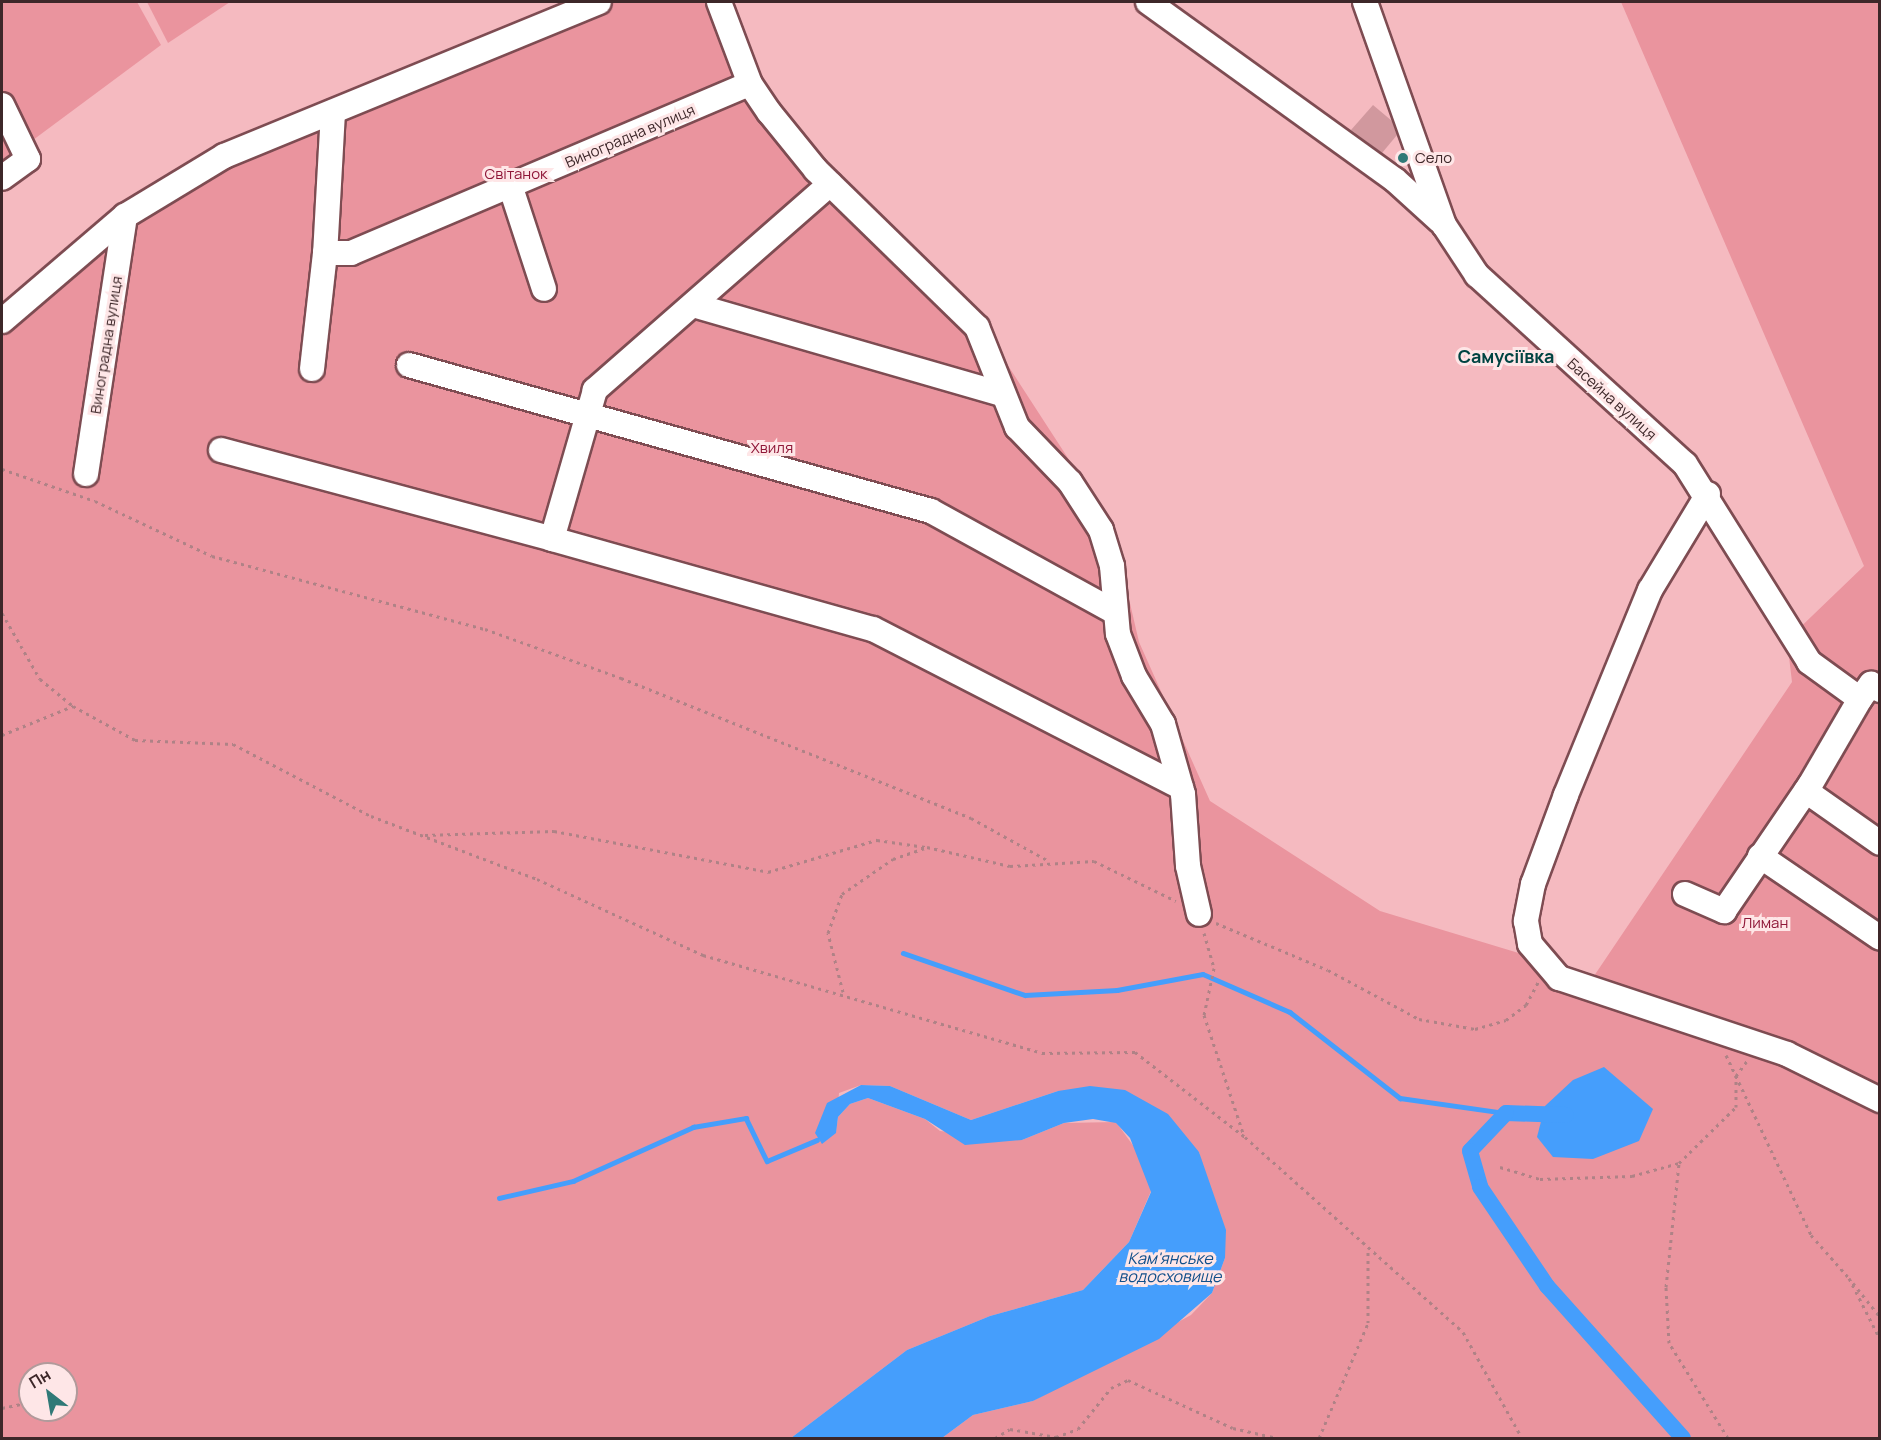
<!DOCTYPE html>
<meta charset="utf-8">
<style>
body{margin:0}
#map{position:relative;width:1881px;height:1440px;overflow:hidden;background:#f5bac0;font-family:Manrope,sans-serif}
div>[style]{position:absolute}
[style*='--x']{left:calc(var(--x)*1px);top:calc(var(--y)*1px);width:calc(var(--w)*1px);rotate:calc(var(--a)*1deg)}
.green>*{inset:0;background:#ea949e}
.water>*{inset:0;background:#459efc}
.stream>*{height:4.5px;margin:-2.25px;padding:0 2.25px;transform-origin:2.25px;border-radius:2.25px;background:#459efc}
.canal>*{height:16px;margin:-8px;padding:0 8px;transform-origin:8px;border-radius:8px;background:#459efc}
.building>*{inset:0;background:#d1989e}
.path>*{height:3px;margin-top:-1.5px;transform-origin:0;background:repeating-linear-gradient(90deg,#af8286 0 3px,transparent 0 7.5px)}
.roads{filter:drop-shadow(2px 0 #7e4c52) drop-shadow(-2px 0 #7e4c52) drop-shadow(0 2px #7e4c52) drop-shadow(0 -2px #7e4c52)}
.minor>*{height:24px;margin:-12px;padding:0 12px;transform-origin:12px;border-radius:12px;background:#fff}
.dots>*{width:16px;height:16px;translate:-50% -50%;box-sizing:border-box;border:3px solid #fee6e7;border-radius:50%}
span{translate:-50% -50%;white-space:nowrap;text-align:center;line-height:1.15;-webkit-text-stroke:6px #fee6e7;paint-order:stroke}
.street-label{font-size:15px;color:#3d2729}
.poi-label{font-size:15px;color:#3d2729}
.left{translate:0 -50%;text-align:left}
.park-label{font-size:15px;color:#8f1738}
.water-label{font-size:16px;color:#114f8a;font-style:italic}
.quarter-label{font-size:18px;color:#004442;font-weight:700}
.frame{position:absolute;inset:0;border:3px solid #3d2729;pointer-events:none}
.north{position:absolute;left:18px;top:1362px;width:60px;height:60px;box-sizing:border-box;background:#fee6e7;border:2px solid #b19a9b;border-radius:50%;rotate:329deg;font-size:16px;font-weight:700;line-height:24px;text-align:center;color:#3d2729}
.north::after{content:'';display:block;margin:auto;width:21px;height:27px;background:#307977;clip-path:polygon(50% 0,100% 100%,50% 72%,0 100%)}
</style>
<div id="map">
<div class="green">
<i style="clip-path:polygon(2px 2px,137px 2px,161px 45px,2px 163px)"></i>
<i style="clip-path:polygon(147px 2px,230px 2px,168px 43px)"></i>
<i style="clip-path:polygon(evenodd,591px 2px,733px 2px,750px 54px,772px 96px,854px 193px,959px 290px,1112px 526px,1139px 642px,1210px 801px,1380px 911px,1594px 976px,1792px 682px,1787px 640px,1864px 566px,1621px 2px,1879px 2px,1879px 1438px,942px 1438px,973px 1415px,1033px 1401px,1191px 1315px,1212px 1293px,1225px 1258px,1199px 1152px,1058px 1091px,971px 1120px,890px 1086px,861px 1085px,839px 1093px,836px 1133px,838px 1117px,850px 1104px,868px 1098px,925px 1119px,940px 1131px,1022px 1140px,1064px 1123px,1116px 1122px,1140px 1155px,1151px 1191px,1129px 1242px,1083px 1290px,990px 1316px,907px 1350px,791px 1438px,2px 1438px,2px 322px,124px 211px,591px 2px,30px 1374px,66px 1374px,66px 1410px,30px 1410px,30px 1374px)"></i>
</div>
<div class="water">
<i style="clip-path:polygon(1604px 1067px,1653px 1109px,1639px 1141px,1593px 1159px,1553px 1157px,1537px 1137px,1545px 1106px,1573px 1080px)"></i>
<i style="clip-path:polygon(861px 1085px,890px 1086px,971px 1120px,1058px 1091px,1090px 1086px,1125px 1090px,1168px 1114px,1199px 1152px,1226px 1230px,1225px 1258px,1212px 1293px,1159px 1339px,1033px 1401px,973px 1415px,942px 1438px,791px 1438px,907px 1350px,990px 1316px,1083px 1290px,1129px 1242px,1151px 1192px,1130px 1138px,1116px 1123px,1093px 1119px,1064px 1123px,1022px 1140px,965px 1145px,925px 1119px,868px 1098px,850px 1104px,838px 1117px,836px 1133px,822px 1144px,815px 1133px,827px 1103px)"></i>
</div>
<div class="stream">
<i style="--x:903;--y:953;--w:129;--a:19"></i>
<i style="--x:1025;--y:995;--w:92;--a:-3.1"></i>
<i style="--x:1117;--y:990;--w:87;--a:-10.5"></i>
<i style="--x:1203;--y:974;--w:95;--a:23.6"></i>
<i style="--x:1290;--y:1012;--w:140;--a:38"></i>
<i style="--x:1400;--y:1098;--w:107;--a:8.1"></i>
<i style="--x:499;--y:1198;--w:76;--a:-12.9"></i>
<i style="--x:573;--y:1181;--w:132;--a:-24.2"></i>
<i style="--x:693;--y:1127;--w:54;--a:-9.6"></i>
<i style="--x:746;--y:1118;--w:48;--a:64"></i>
<i style="--x:767;--y:1161;--w:54;--a:-22.8"></i>
</div>
<div class="canal">
<i style="--x:1566;--y:1115;--w:60;--a:-178.1"></i>
<i style="--x:1506;--y:1113;--w:52;--a:133.5"></i>
<i style="--x:1470;--y:1151;--w:37;--a:74"></i>
<i style="--x:1480;--y:1187;--w:120;--a:55.9"></i>
<i style="--x:1547;--y:1286;--w:204;--a:48.2"></i>
</div>
<div class="building">
<i style="clip-path:polygon(1373px 105px,1392px 121px,1397px 135px,1382px 153px,1351px 130px)"></i>
</div>
<div class="path">
<i style="--x:2;--y:469;--w:98;--a:19"></i>
<i style="--x:95;--y:501;--w:129;--a:25.2"></i>
<i style="--x:212;--y:556;--w:283;--a:15"></i>
<i style="--x:485;--y:629;--w:145;--a:19.8"></i>
<i style="--x:621;--y:678;--w:377;--a:21.8"></i>
<i style="--x:971;--y:818;--w:89;--a:28.9"></i>
<i style="--x:2;--y:613;--w:76;--a:60.1"></i>
<i style="--x:40;--y:679;--w:43;--a:39.3"></i>
<i style="--x:2;--y:735;--w:77;--a:-22.2"></i>
<i style="--x:73;--y:706;--w:71;--a:28.7"></i>
<i style="--x:135;--y:740;--w:98;--a:2.3"></i>
<i style="--x:233;--y:744;--w:156;--a:27.6"></i>
<i style="--x:371;--y:816;--w:178;--a:20.8"></i>
<i style="--x:537;--y:879;--w:183;--a:24.6"></i>
<i style="--x:703;--y:955;--w:353;--a:16.1"></i>
<i style="--x:1042;--y:1053;--w:93;--a:-0.6"></i>
<i style="--x:1135;--y:1052;--w:139;--a:37.7"></i>
<i style="--x:1245;--y:1137;--w:292;--a:41.8"></i>
<i style="--x:1463;--y:1332;--w:121;--a:60.9"></i>
<i style="--x:425;--y:835;--w:129;--a:-1.8"></i>
<i style="--x:554;--y:831;--w:218;--a:10.8"></i>
<i style="--x:768;--y:872;--w:114;--a:-16.4"></i>
<i style="--x:877;--y:840;--w:49;--a:8.3"></i>
<i style="--x:1216;--y:923;--w:121;--a:22.8"></i>
<i style="--x:1328;--y:970;--w:103;--a:28.3"></i>
<i style="--x:1419;--y:1019;--w:57;--a:10.1"></i>
<i style="--x:1475;--y:1029;--w:32;--a:-16"></i>
<i style="--x:1506;--y:1020;--w:25;--a:-37"></i>
<i style="--x:1526;--y:1005;--w:26;--a:-62"></i>
<i style="--x:1204;--y:933;--w:36;--a:74"></i>
<i style="--x:1214;--y:968;--w:48;--a:102"></i>
<i style="--x:1204;--y:1015;--w:127;--a:71.7"></i>
<i style="--x:843;--y:992;--w:61;--a:-104.3"></i>
<i style="--x:828;--y:933;--w:41;--a:-70.3"></i>
<i style="--x:842;--y:894;--w:62;--a:-34.5"></i>
<i style="--x:893;--y:859;--w:36;--a:-19"></i>
<i style="--x:927;--y:847;--w:85;--a:12.9"></i>
<i style="--x:1010;--y:866;--w:84;--a:-3.4"></i>
<i style="--x:1094;--y:861;--w:91;--a:26"></i>
<i style="--x:1726;--y:1055;--w:199;--a:64.7"></i>
<i style="--x:1811;--y:1235;--w:57;--a:48.5"></i>
<i style="--x:1849;--y:1278;--w:68;--a:63.1"></i>
<i style="--x:1500;--y:1167;--w:42;--a:16.7"></i>
<i style="--x:1540;--y:1179;--w:92;--a:-1.9"></i>
<i style="--x:1632;--y:1176;--w:49;--a:-15.5"></i>
<i style="--x:1853;--y:1283;--w:43;--a:51.5"></i>
<i style="--x:2;--y:1408;--w:29;--a:-12"></i>
<i style="--x:995;--y:1438;--w:17;--a:-31"></i>
<i style="--x:1010;--y:1429;--w:47;--a:9.9"></i>
<i style="--x:1056;--y:1437;--w:23;--a:-20"></i>
<i style="--x:1078;--y:1429;--w:53;--a:-51.2"></i>
<i style="--x:1111;--y:1388;--w:19;--a:-25"></i>
<i style="--x:1128;--y:1380;--w:115;--a:24.6"></i>
<i style="--x:1233;--y:1428;--w:45;--a:12.8"></i>
<i style="--x:1319;--y:1438;--w:125;--a:-66.9"></i>
<i style="--x:1368;--y:1323;--w:71;--a:-90"></i>
<i style="--x:1728;--y:1438;--w:112;--a:-121.8"></i>
<i style="--x:1669;--y:1343;--w:56;--a:-93.1"></i>
<i style="--x:1666;--y:1287;--w:125;--a:-84"></i>
<i style="--x:1679;--y:1163;--w:80;--a:-44.5"></i>
<i style="--x:1736;--y:1107;--w:31;--a:-90"></i>
<i style="--x:1736;--y:1076;--w:19;--a:-54"></i>
</div>
<div class="roads">
<div class="minor">
<i style="--x:719;--y:2;--w:88;--a:69.3"></i>
<i style="--x:750;--y:84;--w:34;--a:56"></i>
<i style="--x:769;--y:112;--w:75;--a:51"></i>
<i style="--x:816;--y:170;--w:225;--a:44.3"></i>
<i style="--x:977;--y:327;--w:108;--a:68.2"></i>
<i style="--x:1017;--y:427;--w:76;--a:46.1"></i>
<i style="--x:1070;--y:482;--w:57;--a:57.1"></i>
<i style="--x:1101;--y:530;--w:38;--a:73"></i>
<i style="--x:1112;--y:566;--w:68;--a:85"></i>
<i style="--x:1118;--y:634;--w:45;--a:69.1"></i>
<i style="--x:1134;--y:676;--w:56;--a:58.9"></i>
<i style="--x:1163;--y:724;--w:73;--a:74.1"></i>
<i style="--x:1183;--y:794;--w:72;--a:86"></i>
<i style="--x:1188;--y:866;--w:49;--a:77.1"></i>
<i style="--x:1148;--y:2;--w:304;--a:35.8"></i>
<i style="--x:1395;--y:180;--w:61;--a:42.3"></i>
<i style="--x:1365;--y:2;--w:237;--a:70.5"></i>
<i style="--x:1444;--y:225;--w:60;--a:56.6"></i>
<i style="--x:1477;--y:275;--w:281;--a:42.3"></i>
<i style="--x:1685;--y:464;--w:234;--a:57.9"></i>
<i style="--x:1809;--y:662;--w:63;--a:36"></i>
<i style="--x:1860;--y:699;--w:19;--a:-54"></i>
<i style="--x:1871;--y:684;--w:11;--a:34"></i>
<i style="--x:2;--y:105;--w:60;--a:64.3"></i>
<i style="--x:28;--y:159;--w:32;--a:144"></i>
<i style="--x:333;--y:112;--w:141;--a:93.2"></i>
<i style="--x:325;--y:253;--w:26;--a:0"></i>
<i style="--x:351;--y:253;--w:433;--a:-23"></i>
<i style="--x:830;--y:184;--w:313;--a:138.8"></i>
<i style="--x:595;--y:390;--w:155;--a:106.1"></i>
<i style="--x:552;--y:539;--w:333;--a:15.7"></i>
<i style="--x:873;--y:629;--w:346;--a:27.2"></i>
<i style="--x:511;--y:188;--w:106;--a:71.9"></i>
<i style="--x:693;--y:305;--w:321;--a:16.1"></i>
<i style="--x:2;--y:321;--w:162;--a:-40.5"></i>
<i style="--x:125;--y:216;--w:116;--a:-31.2"></i>
<i style="--x:224;--y:156;--w:405;--a:-22.3"></i>
<i style="--x:409;--y:365;--w:542;--a:15.63"></i>
<i style="--x:931;--y:511;--w:210;--a:28.8"></i>
<i style="--x:312;--y:369;--w:117;--a:-83.6"></i>
<i style="--x:221;--y:450;--w:343;--a:15"></i>
<i style="--x:86;--y:474;--w:261;--a:-81.4"></i>
<i style="--x:1708;--y:494;--w:112;--a:121.1"></i>
<i style="--x:1650;--y:590;--w:222;--a:112.3"></i>
<i style="--x:1566;--y:795;--w:95;--a:110.3"></i>
<i style="--x:1533;--y:884;--w:38;--a:101"></i>
<i style="--x:1526;--y:921;--w:23;--a:80"></i>
<i style="--x:1530;--y:944;--w:45;--a:49.5"></i>
<i style="--x:1559;--y:978;--w:240;--a:18.4"></i>
<i style="--x:1787;--y:1054;--w:104;--a:26.3"></i>
<i style="--x:1806;--y:791;--w:90;--a:35.1"></i>
<i style="--x:1760;--y:856;--w:145;--a:34.3"></i>
<i style="--x:1685;--y:894;--w:43;--a:23.6"></i>
<i style="--x:1724;--y:911;--w:153;--a:-55.7"></i>
<i style="--x:1810;--y:785;--w:99;--a:-59.8"></i>
</div>
</div>
<div class="dots">
<i style="left:1403px;top:158px;background:#307977"></i>
</div>
<div class="street-label">
<span style="left:630px;top:136px;rotate:-23deg">Виноградна вулиця</span>
<span style="left:106px;top:345px;rotate:-81deg">Виноградна вулиця</span>
<span style="left:1612px;top:399px;rotate:42deg">Басейна вулиця</span>
</div>
<div class="poi-label">
<span class="left" style="left:1415px;top:158px">Село</span>
</div>
<div class="park-label">
<span style="left:516px;top:174px">Світанок</span>
<span style="left:772px;top:448px">Хвиля</span>
<span style="left:1765px;top:923px">Лиман</span>
</div>
<div class="water-label">
<span style="left:1170px;top:1267px">Кам'янське<br>водосховище</span>
</div>
<div class="quarter-label">
<span style="left:1506px;top:356px">Самусіївка</span>
</div>
<div class="frame"></div>
<div class="north">Пн</div>
</div>
